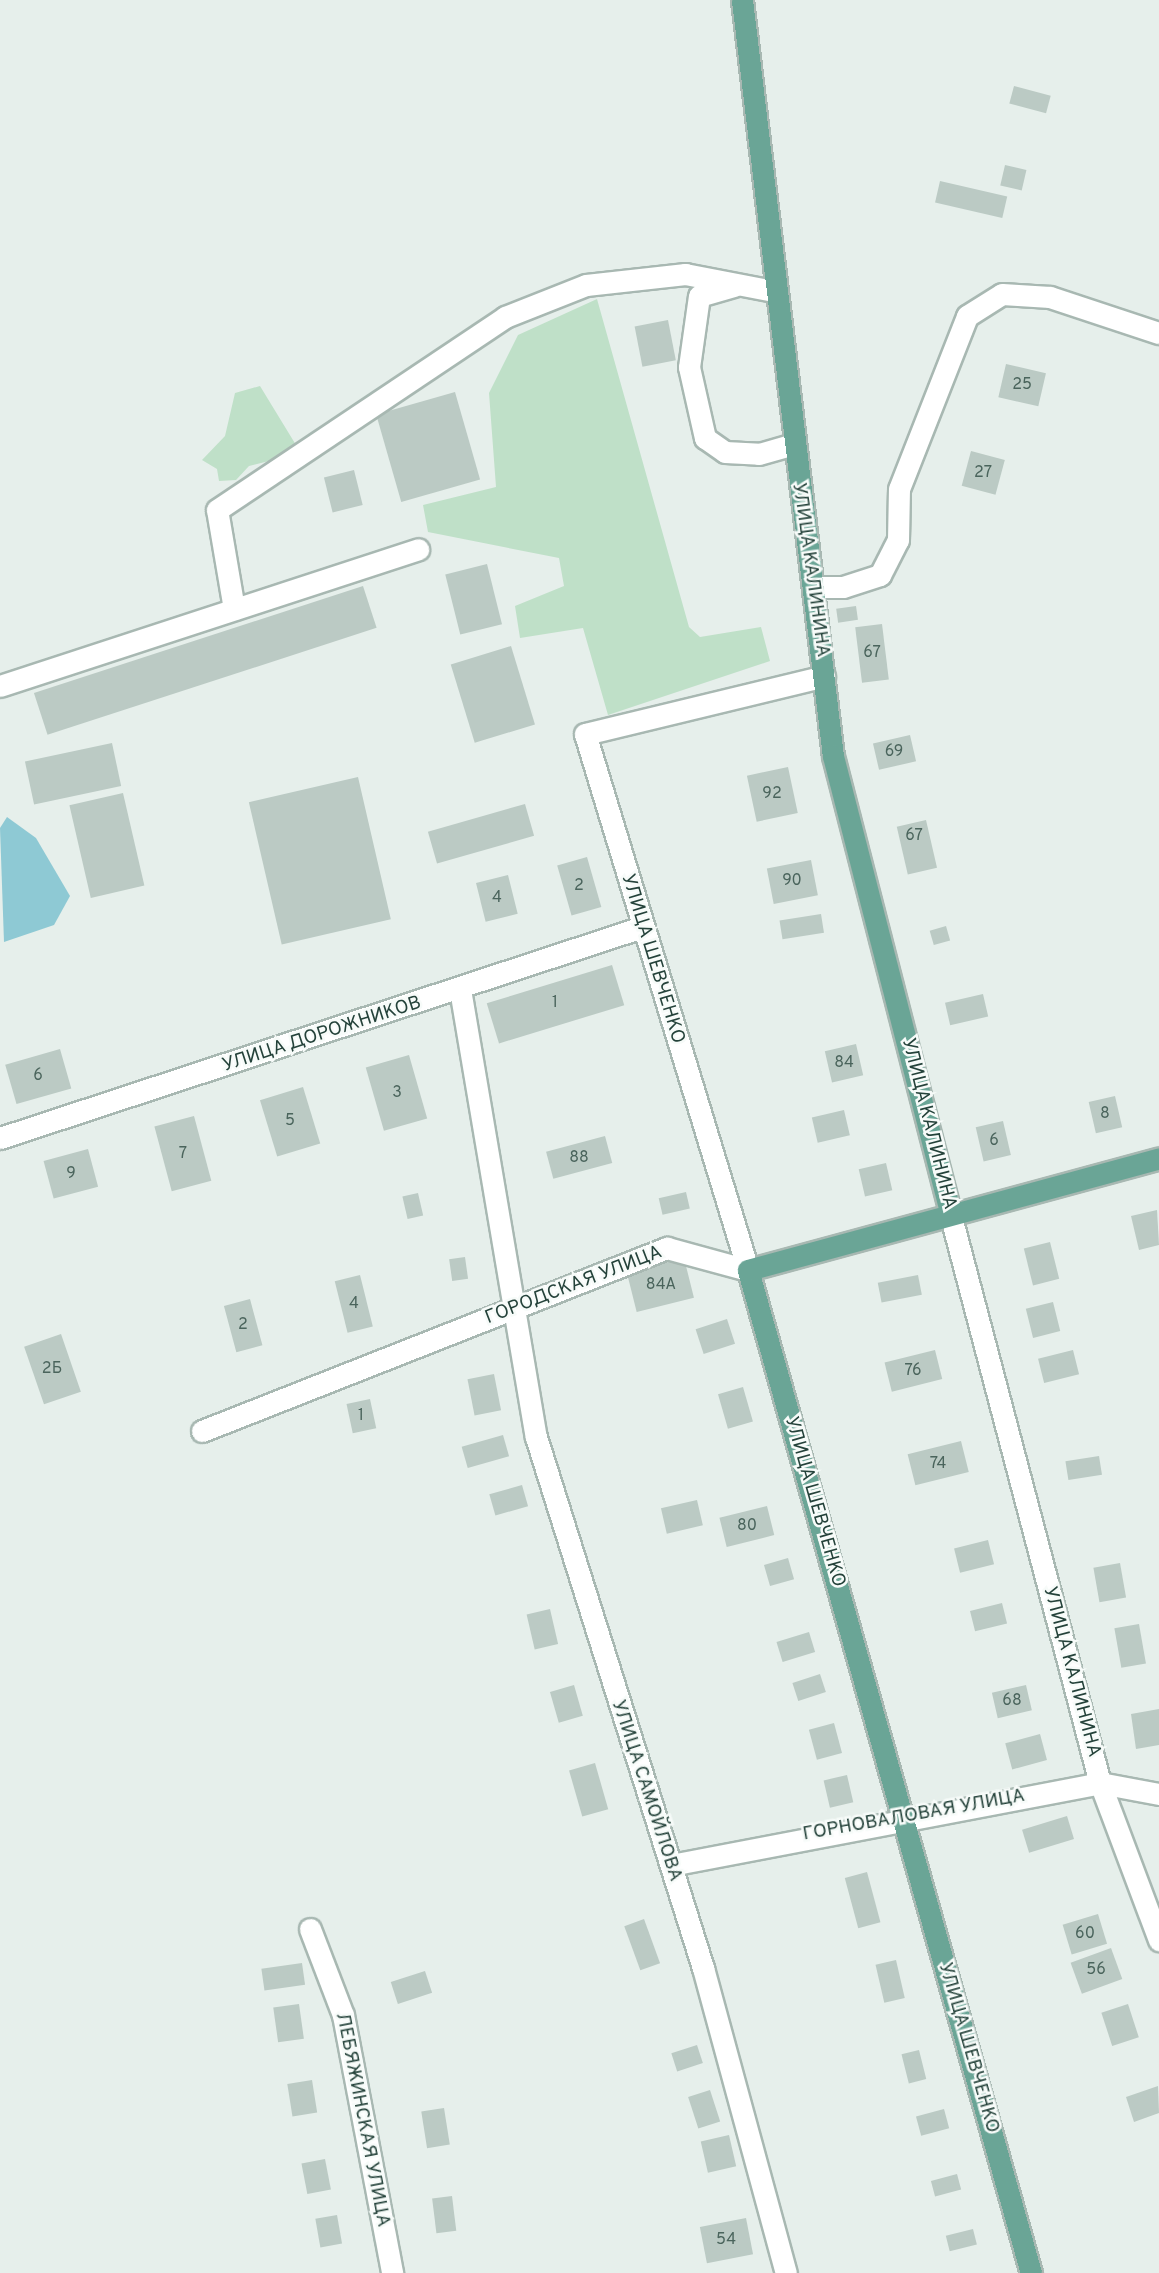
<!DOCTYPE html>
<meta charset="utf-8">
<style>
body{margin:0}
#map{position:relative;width:1159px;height:2273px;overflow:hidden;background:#e6efeb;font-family:Overpass,sans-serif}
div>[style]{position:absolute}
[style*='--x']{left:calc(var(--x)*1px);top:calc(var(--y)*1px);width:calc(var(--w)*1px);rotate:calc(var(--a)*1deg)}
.green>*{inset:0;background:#bfe0c8}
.water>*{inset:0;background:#8ec9d4}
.building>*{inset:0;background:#bbcac4;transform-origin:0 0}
.roads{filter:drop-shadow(2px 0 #a8b8b2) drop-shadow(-2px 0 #a8b8b2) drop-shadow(0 2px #a8b8b2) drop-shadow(0 -2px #a8b8b2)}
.minor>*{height:21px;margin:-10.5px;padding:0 10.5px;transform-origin:10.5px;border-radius:10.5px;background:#fff}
.major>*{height:21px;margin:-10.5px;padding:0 10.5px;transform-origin:10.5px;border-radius:10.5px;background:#6aa596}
span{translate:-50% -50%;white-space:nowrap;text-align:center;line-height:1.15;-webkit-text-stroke:5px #f7fbf9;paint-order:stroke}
.number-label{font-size:16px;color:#4a645c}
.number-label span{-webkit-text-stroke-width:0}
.street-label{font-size:19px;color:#24423a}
</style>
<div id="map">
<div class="green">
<i style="clip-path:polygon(597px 299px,689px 627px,700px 637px,761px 627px,770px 661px,608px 715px,583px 628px,520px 638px,515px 606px,564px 586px,559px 558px,428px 532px,423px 505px,496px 487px,489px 393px,518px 335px)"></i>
<i style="clip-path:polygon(260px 386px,296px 445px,281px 458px,249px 466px,236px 480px,219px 481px,217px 469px,202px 460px,225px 436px,235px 393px)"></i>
</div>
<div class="water">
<i style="clip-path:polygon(7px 817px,36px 838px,70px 896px,54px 925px,4px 942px,0 828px)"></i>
</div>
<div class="building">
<i style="left:1014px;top:86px;width:38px;height:18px;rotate:15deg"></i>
<i style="left:1005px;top:165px;width:22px;height:21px;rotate:13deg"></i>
<i style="left:940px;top:181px;width:69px;height:22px;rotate:13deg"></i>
<i style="left:668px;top:320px;width:41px;height:34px;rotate:79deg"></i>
<i style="left:1006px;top:364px;width:41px;height:34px;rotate:13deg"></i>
<i style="left:455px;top:392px;width:91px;height:82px;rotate:74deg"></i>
<i style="left:971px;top:451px;width:35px;height:36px;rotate:15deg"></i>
<i style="left:354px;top:470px;width:36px;height:31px;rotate:76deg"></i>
<i style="left:487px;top:564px;width:62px;height:43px;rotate:76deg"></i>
<i style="left:363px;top:586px;width:44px;height:346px;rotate:72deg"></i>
<i style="left:856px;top:606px;width:14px;height:20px;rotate:82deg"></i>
<i style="left:882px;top:624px;width:56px;height:27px;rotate:83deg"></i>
<i style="left:511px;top:646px;width:82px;height:63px;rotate:73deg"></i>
<i style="left:910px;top:735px;width:27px;height:38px;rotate:77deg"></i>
<i style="left:112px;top:743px;width:44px;height:89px;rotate:78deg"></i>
<i style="left:788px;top:767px;width:47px;height:42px;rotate:78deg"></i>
<i style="left:358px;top:777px;width:146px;height:112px;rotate:77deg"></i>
<i style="left:123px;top:793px;width:95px;height:55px;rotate:77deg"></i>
<i style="left:525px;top:804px;width:33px;height:101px;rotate:74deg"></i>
<i style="left:926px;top:820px;width:49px;height:30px;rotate:77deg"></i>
<i style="left:587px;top:857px;width:52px;height:31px;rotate:74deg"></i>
<i style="left:811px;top:860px;width:36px;height:45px;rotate:79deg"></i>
<i style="left:508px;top:875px;width:40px;height:33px;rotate:76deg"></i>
<i style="left:821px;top:914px;width:19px;height:42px;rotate:81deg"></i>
<i style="left:946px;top:926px;width:15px;height:17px;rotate:74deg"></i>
<i style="left:612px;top:965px;width:42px;height:131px;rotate:73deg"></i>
<i style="left:983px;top:994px;width:23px;height:39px;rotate:77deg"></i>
<i style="left:856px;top:1044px;width:32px;height:32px;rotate:77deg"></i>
<i style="left:60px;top:1049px;width:41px;height:57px;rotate:74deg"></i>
<i style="left:409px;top:1055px;width:66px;height:45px;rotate:74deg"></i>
<i style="left:303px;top:1087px;width:59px;height:45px;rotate:73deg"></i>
<i style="left:1115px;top:1096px;width:32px;height:27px;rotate:77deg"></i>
<i style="left:844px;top:1110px;width:26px;height:33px;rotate:77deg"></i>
<i style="left:194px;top:1116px;width:67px;height:41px;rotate:75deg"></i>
<i style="left:1003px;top:1121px;width:35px;height:28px;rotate:77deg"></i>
<i style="left:605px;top:1136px;width:28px;height:61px;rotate:75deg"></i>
<i style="left:88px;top:1149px;width:39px;height:46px;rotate:75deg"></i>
<i style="left:886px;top:1163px;width:28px;height:28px;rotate:77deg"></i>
<i style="left:686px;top:1192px;width:17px;height:28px;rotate:77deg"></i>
<i style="left:418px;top:1193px;width:23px;height:16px;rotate:77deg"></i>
<i style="clip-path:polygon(1157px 1210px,1159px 1245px,1139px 1250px,1131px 1216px)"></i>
<i style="left:1050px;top:1242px;width:38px;height:27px;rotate:76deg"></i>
<i style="left:465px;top:1257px;width:22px;height:16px;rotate:82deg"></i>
<i style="left:684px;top:1258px;width:41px;height:59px;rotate:76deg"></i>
<i style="left:360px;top:1275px;width:53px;height:26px;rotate:76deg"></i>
<i style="left:918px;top:1275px;width:20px;height:41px;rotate:79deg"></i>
<i style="left:250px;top:1299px;width:48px;height:27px;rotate:75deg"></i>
<i style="left:1053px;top:1302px;width:30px;height:28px;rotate:76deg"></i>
<i style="left:727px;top:1319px;width:26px;height:33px;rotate:72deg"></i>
<i style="left:61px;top:1334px;width:61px;height:39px;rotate:71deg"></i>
<i style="left:935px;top:1350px;width:30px;height:52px;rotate:76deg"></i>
<i style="left:1073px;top:1350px;width:25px;height:36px;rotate:76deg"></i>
<i style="left:494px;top:1374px;width:37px;height:27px;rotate:79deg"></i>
<i style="left:743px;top:1387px;width:36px;height:26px;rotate:74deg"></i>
<i style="left:370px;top:1399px;width:30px;height:24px;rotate:78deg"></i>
<i style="left:503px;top:1435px;width:22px;height:43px;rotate:74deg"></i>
<i style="left:961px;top:1441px;width:32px;height:55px;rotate:76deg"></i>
<i style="left:1099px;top:1456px;width:19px;height:34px;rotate:81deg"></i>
<i style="left:522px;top:1485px;width:22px;height:34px;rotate:74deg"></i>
<i style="left:697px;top:1500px;width:26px;height:37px;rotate:77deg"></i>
<i style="left:767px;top:1506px;width:30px;height:49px;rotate:76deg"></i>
<i style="left:988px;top:1540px;width:25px;height:35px;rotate:76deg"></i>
<i style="left:788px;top:1558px;width:22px;height:25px;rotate:74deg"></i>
<i style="left:1120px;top:1563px;width:35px;height:27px;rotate:80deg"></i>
<i style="left:1002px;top:1603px;width:21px;height:33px;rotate:76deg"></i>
<i style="left:550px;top:1609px;width:36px;height:24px;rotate:77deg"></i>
<i style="left:1139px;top:1624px;width:40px;height:25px;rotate:80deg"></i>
<i style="left:809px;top:1632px;width:21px;height:34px;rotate:73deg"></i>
<i style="left:820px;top:1674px;width:19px;height:29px;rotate:72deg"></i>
<i style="left:574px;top:1685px;width:32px;height:25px;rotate:74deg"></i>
<i style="left:1026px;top:1685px;width:26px;height:35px;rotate:77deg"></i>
<i style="clip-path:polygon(1159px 1709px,1159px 1745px,1136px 1749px,1131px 1714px)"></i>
<i style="left:834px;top:1723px;width:31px;height:26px;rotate:75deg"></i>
<i style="left:1040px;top:1734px;width:27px;height:36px;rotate:75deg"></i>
<i style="left:595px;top:1763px;width:48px;height:27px;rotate:74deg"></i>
<i style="left:847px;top:1775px;width:28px;height:24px;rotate:77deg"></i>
<i style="left:1067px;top:1816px;width:24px;height:47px;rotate:73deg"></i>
<i style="left:867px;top:1872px;width:52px;height:23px;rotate:75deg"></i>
<i style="left:1098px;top:1914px;width:31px;height:37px;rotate:73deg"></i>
<i style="left:644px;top:1919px;width:47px;height:21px;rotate:70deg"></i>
<i style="left:1111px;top:1948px;width:33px;height:43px;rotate:70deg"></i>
<i style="left:896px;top:1960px;width:39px;height:21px;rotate:77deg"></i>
<i style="left:302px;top:1963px;width:22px;height:41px;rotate:82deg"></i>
<i style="left:425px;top:1971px;width:23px;height:36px;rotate:72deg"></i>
<i style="left:299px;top:2004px;width:35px;height:26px;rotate:82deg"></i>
<i style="left:1128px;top:2004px;width:35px;height:28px;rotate:72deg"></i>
<i style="left:697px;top:2045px;width:19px;height:27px;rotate:72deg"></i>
<i style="left:919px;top:2050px;width:30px;height:18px;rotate:76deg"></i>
<i style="left:312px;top:2080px;width:33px;height:25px;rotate:81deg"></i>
<i style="clip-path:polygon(1158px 2086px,1159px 2113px,1134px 2122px,1126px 2097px)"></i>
<i style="left:710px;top:2090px;width:33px;height:23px;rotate:72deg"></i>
<i style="left:444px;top:2108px;width:37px;height:23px;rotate:81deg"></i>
<i style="left:944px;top:2109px;width:20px;height:29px;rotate:75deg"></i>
<i style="left:729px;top:2135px;width:32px;height:29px;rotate:77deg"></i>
<i style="left:325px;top:2159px;width:31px;height:24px;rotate:79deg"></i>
<i style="left:957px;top:2174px;width:16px;height:27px;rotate:75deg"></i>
<i style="left:452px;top:2196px;width:35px;height:20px;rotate:83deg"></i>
<i style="left:337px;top:2215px;width:29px;height:22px;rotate:80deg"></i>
<i style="left:746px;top:2218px;width:37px;height:47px;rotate:79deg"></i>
<i style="left:973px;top:2229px;width:16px;height:28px;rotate:76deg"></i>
</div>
<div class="roads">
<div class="minor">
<i style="--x:734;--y:286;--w:36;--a:164"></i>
<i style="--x:699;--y:296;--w:72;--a:98"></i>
<i style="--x:689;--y:367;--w:73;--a:77.3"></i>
<i style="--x:705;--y:438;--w:24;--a:35"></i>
<i style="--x:725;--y:452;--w:34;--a:3"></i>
<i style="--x:759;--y:454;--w:35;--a:-16"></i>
<i style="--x:814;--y:587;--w:29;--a:0"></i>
<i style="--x:843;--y:587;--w:39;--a:-18"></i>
<i style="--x:880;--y:575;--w:39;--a:-63"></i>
<i style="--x:898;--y:540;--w:51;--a:-88.9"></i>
<i style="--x:899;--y:489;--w:186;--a:-68.5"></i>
<i style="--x:967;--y:316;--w:41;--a:-32.2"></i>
<i style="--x:1002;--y:294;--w:48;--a:3.6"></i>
<i style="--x:1050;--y:297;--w:115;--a:18.3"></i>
<i style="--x:234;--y:609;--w:100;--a:-99.7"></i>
<i style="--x:217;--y:510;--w:347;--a:-33.8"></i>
<i style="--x:505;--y:317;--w:87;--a:-21.6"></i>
<i style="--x:586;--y:285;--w:100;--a:-6.3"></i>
<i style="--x:685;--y:274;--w:90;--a:10.9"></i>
<i style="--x:0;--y:686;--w:440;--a:-18.1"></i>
<i style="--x:460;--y:989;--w:454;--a:80.4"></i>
<i style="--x:536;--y:1437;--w:557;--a:72.54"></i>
<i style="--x:703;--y:1968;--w:316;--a:74.8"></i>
<i style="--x:0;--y:1138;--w:676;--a:-18.19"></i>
<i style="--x:950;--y:1213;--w:589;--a:75.26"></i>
<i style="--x:1100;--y:1783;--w:168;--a:69.4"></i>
<i style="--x:748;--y:1270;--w:560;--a:-106.91"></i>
<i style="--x:585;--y:734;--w:246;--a:-13.6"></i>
<i style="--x:202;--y:1431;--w:500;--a:-21.5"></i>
<i style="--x:667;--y:1248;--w:84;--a:15.2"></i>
<i style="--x:671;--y:1865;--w:437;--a:-10.8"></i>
<i style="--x:1100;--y:1783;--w:60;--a:10.6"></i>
<i style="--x:310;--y:1929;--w:92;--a:69"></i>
<i style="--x:343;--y:2015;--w:263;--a:79.2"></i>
</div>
<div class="major">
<i style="--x:742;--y:0;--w:761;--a:83.14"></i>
<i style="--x:833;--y:756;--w:472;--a:75.6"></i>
<i style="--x:1031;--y:2273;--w:1042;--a:-105.76"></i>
<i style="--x:748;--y:1270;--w:426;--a:-15.2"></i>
</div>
</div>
<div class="number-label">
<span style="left:1022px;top:385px">25</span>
<span style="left:983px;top:473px">27</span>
<span style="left:872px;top:653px">67</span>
<span style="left:894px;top:752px">69</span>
<span style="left:772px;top:794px">92</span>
<span style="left:914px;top:836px">67</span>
<span style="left:792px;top:881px">90</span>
<span style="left:579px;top:886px">2</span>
<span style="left:497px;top:898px">4</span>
<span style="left:555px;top:1003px">1</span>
<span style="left:844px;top:1063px">84</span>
<span style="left:38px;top:1076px">6</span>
<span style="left:397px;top:1093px">3</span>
<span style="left:1105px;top:1114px">8</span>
<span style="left:290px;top:1121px">5</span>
<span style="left:994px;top:1141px">6</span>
<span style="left:183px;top:1154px">7</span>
<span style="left:579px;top:1158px">88</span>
<span style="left:71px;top:1174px">9</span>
<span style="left:661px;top:1285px">84А</span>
<span style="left:354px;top:1304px">4</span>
<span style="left:243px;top:1325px">2</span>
<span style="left:52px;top:1369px">2Б</span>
<span style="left:913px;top:1371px">76</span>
<span style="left:361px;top:1416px">1</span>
<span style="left:938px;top:1464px">74</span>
<span style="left:747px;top:1526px">80</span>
<span style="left:1012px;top:1701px">68</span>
<span style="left:1085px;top:1934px">60</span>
<span style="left:1096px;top:1970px">56</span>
<span style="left:726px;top:2240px">54</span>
</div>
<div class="street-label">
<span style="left:810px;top:570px;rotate:82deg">УЛИЦА КАЛИНИНА</span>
<span style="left:652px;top:959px;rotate:73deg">УЛИЦА ШЕВЧЕНКО</span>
<span style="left:322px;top:1035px;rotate:-18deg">УЛИЦА ДОРОЖНИКОВ</span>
<span style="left:928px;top:1124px;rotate:76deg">УЛИЦА КАЛИНИНА</span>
<span style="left:574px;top:1286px;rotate:-21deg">ГОРОДСКАЯ УЛИЦА</span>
<span style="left:814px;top:1502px;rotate:74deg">УЛИЦА ШЕВЧЕНКО</span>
<span style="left:1071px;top:1672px;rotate:75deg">УЛИЦА КАЛИНИНА</span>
<span style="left:646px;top:1791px;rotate:72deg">УЛИЦА САМОЙЛОВА</span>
<span style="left:914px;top:1816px;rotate:-10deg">ГОРНОВАЛОВАЯ УЛИЦА</span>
<span style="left:968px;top:2048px;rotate:74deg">УЛИЦА ШЕВЧЕНКО</span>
<span style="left:362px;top:2120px;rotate:79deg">ЛЕБЯЖИНСКАЯ УЛИЦА</span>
</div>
</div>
